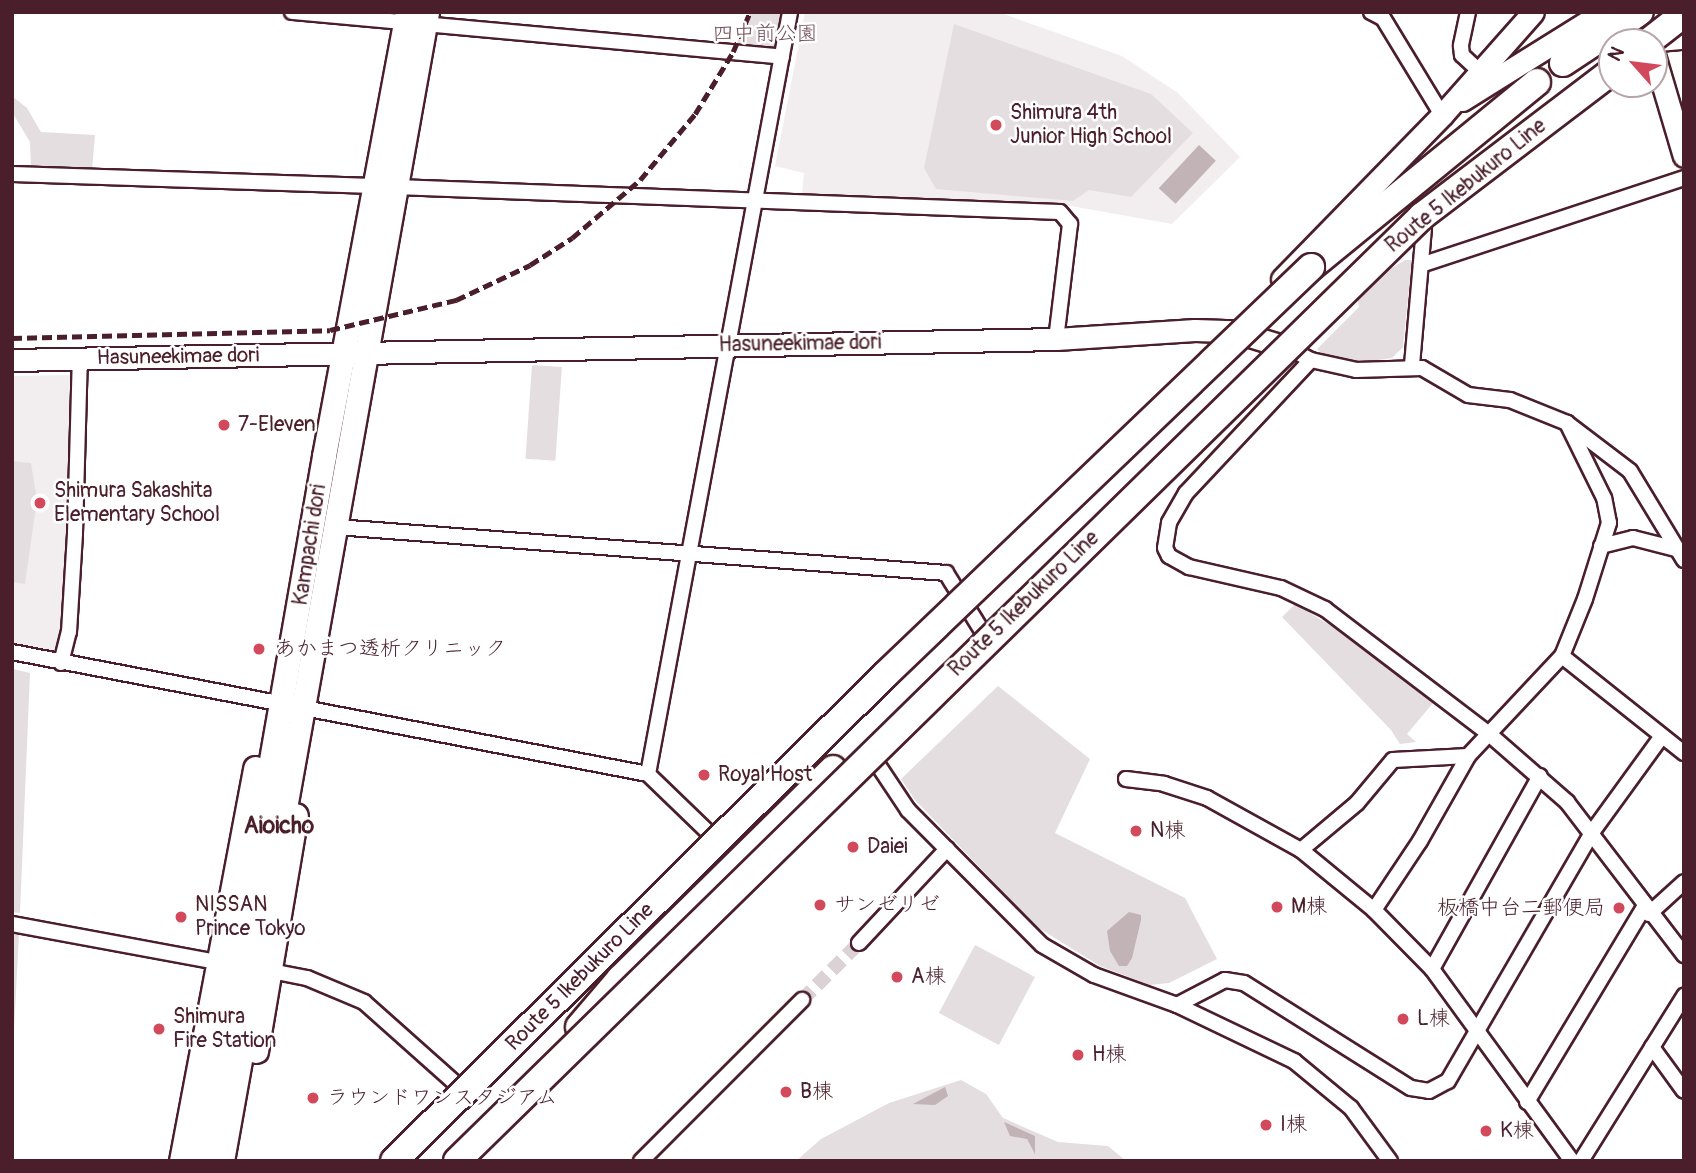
<!DOCTYPE html>
<meta charset="utf-8">
<style>
body{margin:0}
#map{position:relative;width:1696px;height:1173px;overflow:hidden;background:#fff;font-family:Pangolin,"Klee One",sans-serif}
div>[style]{position:absolute}
[style*='--x']{left:calc(var(--x)*1px);top:calc(var(--y)*1px);width:calc(var(--w)*1px);rotate:calc(var(--a)*1deg)}
.built>*{inset:0;background:#f2eeef}
.green>*{inset:0;background:#e5dee0;transform-origin:0 0}
.water>*{inset:0;background:#c1b3b6;transform-origin:0 0}
.street-tunnel>*{height:14px;margin-top:-7px;transform-origin:0;background:repeating-linear-gradient(90deg,#dbd2d5 0 14px,transparent 0 21px)}
.roads{filter:drop-shadow(2px 0 #4a1f2b) drop-shadow(-2px 0 #4a1f2b) drop-shadow(0 2px #4a1f2b) drop-shadow(0 -2px #4a1f2b)}
.street>*{height:14px;margin:-7px;padding:0 7px;transform-origin:7px;border-radius:7px;background:#fff}
.secondary>*{height:21px;margin:-10.5px;padding:0 10.5px;transform-origin:10.5px;border-radius:10.5px;background:#fff}
.primary>*{height:23px;margin:-11.5px;padding:0 11.5px;transform-origin:11.5px;border-radius:11.5px;background:#fff}
.highway>*{height:26px;margin:-13px;padding:0 13px;transform-origin:13px;border-radius:13px;background:#fff}
.rail>*{height:4.5px;margin-top:-2.25px;transform-origin:0;background:repeating-linear-gradient(90deg,#4a1f2b 0 10px,transparent 0 15px)}
.bridges{filter:drop-shadow(2px 0 #4a1f2b) drop-shadow(-2px 0 #4a1f2b) drop-shadow(0 2px #4a1f2b) drop-shadow(0 -2px #4a1f2b)}
.highway-bridge>*{height:26px;margin:-13px;padding:0 13px;transform-origin:13px;border-radius:13px;background:#fff}
.dots>*{width:19px;height:19px;translate:-50% -50%;box-sizing:border-box;border:4px solid #fff;border-radius:50%}
span{translate:-50% -50%;white-space:nowrap;text-align:center;line-height:1.15;-webkit-text-stroke:5px #fff;paint-order:stroke}
.park-label{font-size:21px;color:#714f58}
.poi-label{font-size:21px;color:#4a1f2b}
.left{translate:0 -50%;text-align:left}
.right{translate:-100% -50%;text-align:right}
.street-label{font-size:21px;color:#4a1f2b}
.neighbourhood-label{font-size:23px;color:#4a1f2b;font-weight:700}
.frame{position:absolute;inset:0;border:14px solid #4a1f2b;pointer-events:none}
.north{position:absolute;left:1598px;top:28px;width:70px;height:70px;box-sizing:border-box;background:#fff;border:2px solid #b7a5aa;border-radius:50%;rotate:298deg;font-size:19px;font-weight:700;line-height:28px;text-align:center;color:#4a1f2b}
.north::after{content:'';display:block;margin:auto;width:24px;height:32px;background:#d1495b;clip-path:polygon(50% 0,100% 100%,50% 72%,0 100%)}
</style>
<div id="map">
<div class="built">
<i style="clip-path:polygon(805px 12px,998px 12px,1122px 56px,1178px 93px,1240px 157px,1172px 224px,1065px 205px,802px 194px,804px 173px,775px 166px)"></i>
<i style="clip-path:polygon(71px 375px,75px 380px,62px 627px,56px 647px,49px 652px,12px 645px,12px 376px)"></i>
</div>
<div class="green">
<i style="clip-path:polygon(750px 12px,790px 12px,782px 57px,733px 52px)"></i>
<i style="clip-path:polygon(954px 24px,1151px 94px,1193px 133px,1131px 197px,1089px 190px,1073px 201px,936px 189px,924px 168px)"></i>
<i style="clip-path:polygon(12px 96px,27px 108px,41px 132px,95px 135px,92px 170px,31px 168px,30px 142px,12px 112px)"></i>
<i style="clip-path:polygon(1405px 260px,1412px 260px,1403px 347px,1392px 358px,1357px 363px,1321px 353px,1317px 349px,1359px 307px,1357px 294px,1368px 282px)"></i>
<i style="left:532px;top:365px;width:30px;height:94px;rotate:4deg"></i>
<i style="clip-path:polygon(12px 461px,31px 463px,37px 500px,25px 584px,12px 582px)"></i>
<i style="clip-path:polygon(1295px 604px,1338px 630px,1433px 703px,1407px 734px,1416px 742px,1400px 744px,1391px 730px,1282px 617px)"></i>
<i style="clip-path:polygon(13px 669px,30px 673px,20px 913px,12px 912px)"></i>
<i style="clip-path:polygon(998px 686px,1090px 759px,1055px 833px,1185px 898px,1217px 959px,1169px 983px,1150px 985px,1100px 966px,1037px 927px,915px 800px,901px 779px)"></i>
<i style="clip-path:polygon(12px 933px,19px 934px,12px 1069px)"></i>
<i style="left:975px;top:945px;width:68px;height:77px;rotate:28deg"></i>
<i style="clip-path:polygon(961px 1080px,986px 1094px,1003px 1118px,1058px 1142px,1108px 1146px,1126px 1161px,796px 1161px,821px 1139px,889px 1103px)"></i>
</div>
<div class="water">
<i style="left:1199px;top:145px;width:23px;height:59px;rotate:43deg"></i>
<i style="clip-path:polygon(1129px 912px,1141px 915px,1141px 920px,1132px 958px,1127px 966px,1119px 966px,1110px 951px,1107px 931px)"></i>
<i style="clip-path:polygon(945px 1087px,948px 1096px,935px 1105px,913px 1104px)"></i>
<i style="clip-path:polygon(1004px 1122px,1035px 1136px,1035px 1154px,1027px 1139px,1010px 1136px)"></i>
</div>
<div class="street-tunnel">
<i style="--x:802;--y:1000;--w:81;--a:-45"></i>
</div>
<div class="roads">
<div class="street">
<i style="--x:292;--y:12;--w:492;--a:5.2"></i>
<i style="--x:1371;--y:12;--w:13;--a:27"></i>
<i style="--x:1383;--y:18;--w:114;--a:58.7"></i>
<i style="--x:1468;--y:12;--w:35;--a:102"></i>
<i style="--x:1461;--y:46;--w:9;--a:84"></i>
<i style="--x:1462;--y:55;--w:22;--a:43"></i>
<i style="--x:1659;--y:44;--w:25;--a:-5"></i>
<i style="--x:12;--y:174;--w:362;--a:1.9"></i>
<i style="--x:396;--y:187;--w:664;--a:2.16"></i>
<i style="--x:1060;--y:212;--w:16;--a:50"></i>
<i style="--x:1070;--y:224;--w:116;--a:96.9"></i>
<i style="--x:1421;--y:265;--w:277;--a:-18.3"></i>
<i style="--x:1289;--y:348;--w:25;--a:29"></i>
<i style="--x:1311;--y:360;--w:46;--a:12.5"></i>
<i style="--x:1356;--y:370;--w:66;--a:-1.7"></i>
<i style="--x:1422;--y:368;--w:53;--a:30.4"></i>
<i style="--x:1468;--y:395;--w:42;--a:6.8"></i>
<i style="--x:1510;--y:400;--w:61;--a:22"></i>
<i style="--x:1567;--y:423;--w:79;--a:37.3"></i>
<i style="--x:1630;--y:471;--w:104;--a:58.8"></i>
<i style="--x:1311;--y:360;--w:183;--a:133.2"></i>
<i style="--x:1186;--y:493;--w:34;--a:120"></i>
<i style="--x:1169;--y:523;--w:25;--a:99"></i>
<i style="--x:1165;--y:548;--w:9;--a:63"></i>
<i style="--x:1169;--y:556;--w:23;--a:29"></i>
<i style="--x:1189;--y:567;--w:94;--a:12.9"></i>
<i style="--x:1281;--y:588;--w:49;--a:25.5"></i>
<i style="--x:1325;--y:609;--w:205;--a:37.3"></i>
<i style="--x:1488;--y:733;--w:105;--a:41.1"></i>
<i style="--x:1567;--y:802;--w:193;--a:52.6"></i>
<i style="--x:1412;--y:365;--w:137;--a:-85"></i>
<i style="--x:336;--y:527;--w:612;--a:4.31"></i>
<i style="--x:946;--y:573;--w:81;--a:58.1"></i>
<i style="--x:1601;--y:546;--w:33;--a:-14"></i>
<i style="--x:1633;--y:538;--w:44;--a:14.3"></i>
<i style="--x:12;--y:652;--w:648;--a:10.86"></i>
<i style="--x:1562;--y:656;--w:156;--a:38.5"></i>
<i style="--x:61;--y:663;--w:32;--a:-76"></i>
<i style="--x:69;--y:632;--w:99;--a:-86.5"></i>
<i style="--x:75;--y:533;--w:174;--a:-88.4"></i>
<i style="--x:872;--y:756;--w:65;--a:56.3"></i>
<i style="--x:908;--y:810;--w:190;--a:45.2"></i>
<i style="--x:1042;--y:945;--w:60;--a:30"></i>
<i style="--x:1094;--y:975;--w:88;--a:19.9"></i>
<i style="--x:1177;--y:1005;--w:130;--a:25.6"></i>
<i style="--x:1294;--y:1061;--w:74;--a:39.5"></i>
<i style="--x:1351;--y:1108;--w:66;--a:53.7"></i>
<i style="--x:1126;--y:779;--w:38;--a:7"></i>
<i style="--x:1164;--y:784;--w:45;--a:18"></i>
<i style="--x:1207;--y:798;--w:107;--a:29"></i>
<i style="--x:1301;--y:850;--w:94;--a:39.4"></i>
<i style="--x:1374;--y:910;--w:83;--a:45.5"></i>
<i style="--x:1432;--y:969;--w:238;--a:53.9"></i>
<i style="--x:709;--y:833;--w:85;--a:-136"></i>
<i style="--x:648;--y:774;--w:775;--a:-79.44"></i>
<i style="--x:1301;--y:850;--w:73;--a:-40"></i>
<i style="--x:1357;--y:803;--w:56;--a:-50.1"></i>
<i style="--x:1393;--y:760;--w:75;--a:-3.1"></i>
<i style="--x:1374;--y:910;--w:83;--a:-56.3"></i>
<i style="--x:1420;--y:841;--w:98;--a:-60.5"></i>
<i style="--x:1468;--y:756;--w:137;--a:-46.8"></i>
<i style="--x:1562;--y:656;--w:61;--a:-68"></i>
<i style="--x:1585;--y:599;--w:80;--a:-72.5"></i>
<i style="--x:1609;--y:523;--w:25;--a:-101"></i>
<i style="--x:1604;--y:498;--w:84;--a:-116.3"></i>
<i style="--x:1649;--y:914;--w:47;--a:-42.4"></i>
<i style="--x:12;--y:924;--w:209;--a:10.5"></i>
<i style="--x:859;--y:943;--w:129;--a:-46.9"></i>
<i style="--x:1432;--y:969;--w:221;--a:-60.8"></i>
<i style="--x:271;--y:971;--w:37;--a:11"></i>
<i style="--x:307;--y:978;--w:62;--a:22.8"></i>
<i style="--x:364;--y:1002;--w:123;--a:41.7"></i>
<i style="--x:1177;--y:1005;--w:54;--a:-27.5"></i>
<i style="--x:1225;--y:980;--w:19;--a:9"></i>
<i style="--x:1244;--y:983;--w:197;--a:32.2"></i>
<i style="--x:1411;--y:1088;--w:18;--a:9"></i>
<i style="--x:1429;--y:1091;--w:21;--a:-28"></i>
<i style="--x:1448;--y:1081;--w:289;--a:-59.9"></i>
<i style="--x:1593;--y:831;--w:117;--a:-54"></i>
<i style="--x:1652;--y:1047;--w:54;--a:54"></i>
<i style="--x:1527;--y:1102;--w:227;--a:-59"></i>
<i style="--x:641;--y:1161;--w:228;--a:-45"></i>
<i style="--x:1581;--y:1161;--w:195;--a:-58"></i>
</div>
<div class="secondary">
<i style="--x:1654;--y:55;--w:105;--a:73.5"></i>
<i style="--x:1462;--y:100;--w:166;--a:-32"></i>
<i style="--x:1282;--y:279;--w:229;--a:-45.7"></i>
<i style="--x:1442;--y:115;--w:137;--a:-48.5"></i>
<i style="--x:12;--y:360;--w:1044;--a:-1.15"></i>
<i style="--x:1056;--y:339;--w:139;--a:-3.7"></i>
<i style="--x:1195;--y:330;--w:38;--a:2"></i>
<i style="--x:1233;--y:331;--w:59;--a:16.9"></i>
</div>
<div class="primary">
<i style="--x:256;--y:1051;--w:239;--a:-80.4"></i>
<i style="--x:181;--y:1161;--w:400;--a:-79.3"></i>
<i style="--x:201;--y:1161;--w:716;--a:-80.1"></i>
<i style="--x:324;--y:456;--w:452;--a:-79.4"></i>
<i style="--x:222;--y:1161;--w:1167;--a:-79.88"></i>
</div>
<div class="highway">
<i style="--x:1563;--y:63;--w:92;--a:-33.5"></i>
<i style="--x:1311;--y:267;--w:292;--a:-39.3"></i>
<i style="--x:579;--y:1027;--w:63;--a:-49.5"></i>
<i style="--x:620;--y:979;--w:299;--a:-44.6"></i>
</div>
</div>
<div class="rail">
<i style="--x:12;--y:338;--w:318;--a:-1.4"></i>
<i style="--x:330;--y:330;--w:130;--a:-13.4"></i>
<i style="--x:456;--y:300;--w:82;--a:-25.3"></i>
<i style="--x:530;--y:265;--w:50;--a:-32.7"></i>
<i style="--x:572;--y:238;--w:89;--a:-40.5"></i>
<i style="--x:640;--y:180;--w:86;--a:-50.2"></i>
<i style="--x:695;--y:114;--w:73;--a:-58.5"></i>
<i style="--x:733;--y:52;--w:43;--a:-67"></i>
</div>
<div class="bridges">
<div class="highway-bridge">
<i style="--x:1648;--y:42;--w:46;--a:-37.9"></i>
<i style="--x:394;--y:1161;--w:691;--a:-44.71"></i>
<i style="--x:885;--y:675;--w:590;--a:-43.76"></i>
<i style="--x:457;--y:1161;--w:1351;--a:-44.4"></i>
<i style="--x:1422;--y:216;--w:239;--a:-37.3"></i>
</div>
</div>
<div class="dots">
<i style="left:996px;top:125px;background:#d1495b"></i>
<i style="left:224px;top:425px;background:#d1495b"></i>
<i style="left:40px;top:503px;background:#d1495b"></i>
<i style="left:259px;top:649px;background:#d1495b"></i>
<i style="left:704px;top:775px;background:#d1495b"></i>
<i style="left:1136px;top:831px;background:#d1495b"></i>
<i style="left:853px;top:847px;background:#d1495b"></i>
<i style="left:820px;top:905px;background:#d1495b"></i>
<i style="left:1277px;top:907px;background:#d1495b"></i>
<i style="left:1619px;top:908px;background:#d1495b"></i>
<i style="left:181px;top:917px;background:#d1495b"></i>
<i style="left:897px;top:977px;background:#d1495b"></i>
<i style="left:1403px;top:1019px;background:#d1495b"></i>
<i style="left:159px;top:1029px;background:#d1495b"></i>
<i style="left:1078px;top:1055px;background:#d1495b"></i>
<i style="left:786px;top:1092px;background:#d1495b"></i>
<i style="left:313px;top:1098px;background:#d1495b"></i>
<i style="left:1266px;top:1125px;background:#d1495b"></i>
<i style="left:1486px;top:1131px;background:#d1495b"></i>
</div>
<div class="park-label">
<span style="left:765px;top:34px">四中前公園</span>
</div>
<div class="poi-label">
<span class="left" style="left:1010px;top:125px">Shimura 4th<br>Junior High School</span>
<span class="left" style="left:238px;top:425px">7-Eleven</span>
<span class="left" style="left:54px;top:503px">Shimura Sakashita<br>Elementary School</span>
<span class="left" style="left:275px;top:649px">あかまつ透析クリニック</span>
<span class="left" style="left:718px;top:775px">Royal Host</span>
<span class="left" style="left:1150px;top:831px">N棟</span>
<span class="left" style="left:867px;top:847px">Daiei</span>
<span class="left" style="left:195px;top:917px">NISSAN<br>Prince Tokyo</span>
<span class="left" style="left:834px;top:905px">サンゼリゼ</span>
<span class="left" style="left:1291px;top:907px">M棟</span>
<span class="right" style="left:1605px;top:908px">板橋中台二郵便局</span>
<span class="left" style="left:911px;top:977px">A棟</span>
<span class="left" style="left:173px;top:1029px">Shimura<br>Fire Station</span>
<span class="left" style="left:1417px;top:1019px">L棟</span>
<span class="left" style="left:1092px;top:1055px">H棟</span>
<span class="left" style="left:800px;top:1092px">B棟</span>
<span class="left" style="left:327px;top:1098px">ラウンドワンスタジアム</span>
<span class="left" style="left:1280px;top:1125px">I棟</span>
<span class="left" style="left:1500px;top:1131px">K棟</span>
</div>
<div class="street-label">
<span style="left:1466px;top:186px;rotate:-39deg">Route 5 Ikebukuro Line</span>
<span style="left:800px;top:344px;rotate:-1deg">Hasuneekimae dori</span>
<span style="left:178px;top:357px;rotate:-1deg">Hasuneekimae dori</span>
<span style="left:310px;top:545px;rotate:-81deg">Kampachi dori</span>
<span style="left:1024px;top:604px;rotate:-44deg">Route 5 Ikebukuro Line</span>
<span style="left:580px;top:977px;rotate:-45deg">Route 5 Ikebukuro Line</span>
</div>
<div class="neighbourhood-label">
<span style="left:279px;top:826px">Aioicho</span>
</div>
<div class="frame"></div>
<div class="north">N</div>
</div>
